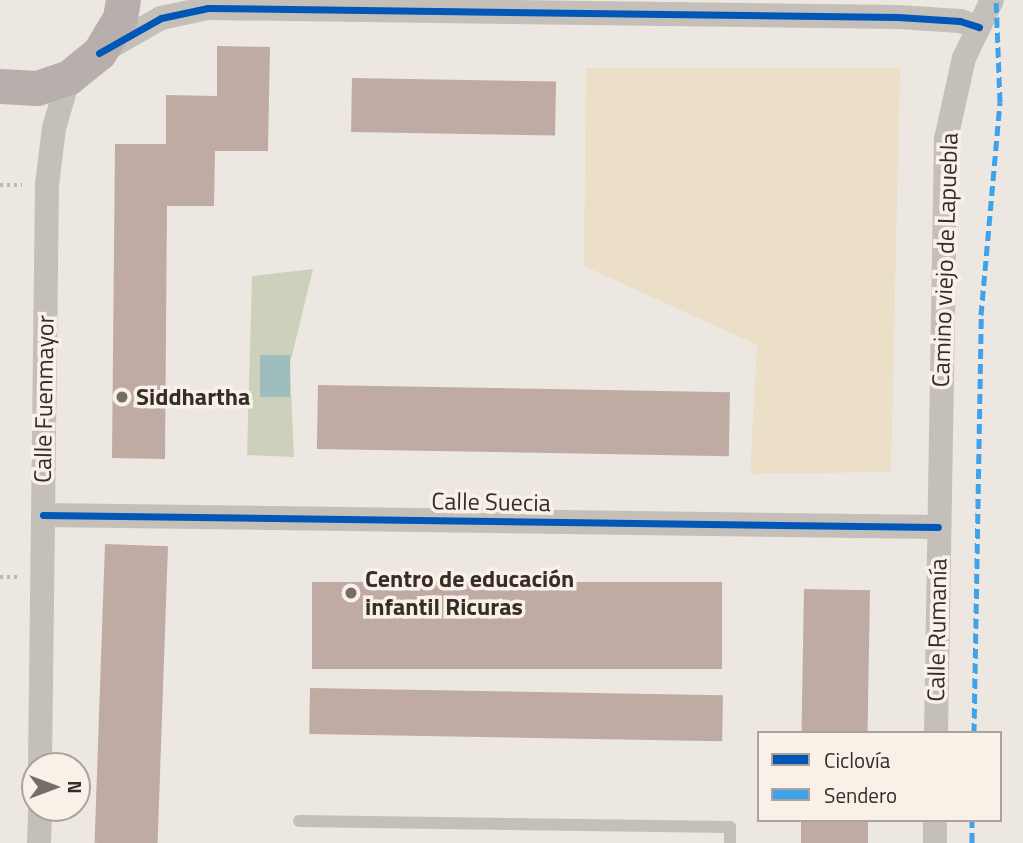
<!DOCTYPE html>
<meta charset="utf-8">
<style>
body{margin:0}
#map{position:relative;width:1023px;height:843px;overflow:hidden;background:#ece7e1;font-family:"Titillium Web",sans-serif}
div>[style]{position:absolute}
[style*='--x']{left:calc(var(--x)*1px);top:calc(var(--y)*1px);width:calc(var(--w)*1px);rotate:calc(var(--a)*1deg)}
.green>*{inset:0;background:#cdd1bb}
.sand>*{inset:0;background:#ebdfc8}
.water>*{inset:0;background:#9ebdbd;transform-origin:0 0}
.building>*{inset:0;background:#bfaba3;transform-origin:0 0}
.path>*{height:4.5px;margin-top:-2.25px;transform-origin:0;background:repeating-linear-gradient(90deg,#beb7b2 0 3.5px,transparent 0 7px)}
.lane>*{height:12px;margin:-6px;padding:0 6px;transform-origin:6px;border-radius:6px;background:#c5bfba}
.street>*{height:24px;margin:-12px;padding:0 12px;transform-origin:12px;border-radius:12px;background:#c5bfba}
.secondary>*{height:35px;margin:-17.5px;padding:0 17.5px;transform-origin:17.5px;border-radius:17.5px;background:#b6afab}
.quiet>*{height:5px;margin-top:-2.5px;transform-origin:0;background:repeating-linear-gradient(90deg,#3fa3eb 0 10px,transparent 0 15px)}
.cycleway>*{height:7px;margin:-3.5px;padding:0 3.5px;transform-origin:3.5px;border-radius:3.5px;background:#0057b8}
.dots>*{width:19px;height:19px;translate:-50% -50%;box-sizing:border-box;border:4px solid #f9f1e8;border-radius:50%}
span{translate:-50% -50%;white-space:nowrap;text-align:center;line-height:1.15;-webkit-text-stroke:7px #f9f1e8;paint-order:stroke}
.street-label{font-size:24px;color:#362c28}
.poi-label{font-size:24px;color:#362c28;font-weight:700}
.left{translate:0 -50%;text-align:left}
.legend{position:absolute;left:757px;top:731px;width:245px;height:91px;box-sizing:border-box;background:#f9f1e8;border:2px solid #aba29b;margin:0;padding:9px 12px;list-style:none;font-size:21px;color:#362c28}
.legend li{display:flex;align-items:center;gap:14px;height:35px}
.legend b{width:35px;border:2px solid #aba29b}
.north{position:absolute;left:21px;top:752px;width:70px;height:70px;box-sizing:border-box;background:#f9f1e8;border:2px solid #aba29b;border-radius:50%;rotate:90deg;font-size:19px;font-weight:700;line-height:28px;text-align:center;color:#362c28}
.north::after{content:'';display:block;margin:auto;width:24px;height:32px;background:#766d69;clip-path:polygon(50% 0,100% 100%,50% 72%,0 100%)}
</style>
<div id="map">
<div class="green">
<i style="clip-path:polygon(313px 269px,290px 364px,294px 457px,247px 455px,252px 276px)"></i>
</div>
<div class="sand">
<i style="clip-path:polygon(586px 68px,900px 68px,891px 472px,750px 474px,757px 345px,584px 266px)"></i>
</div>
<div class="water">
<i style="left:260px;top:355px;width:30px;height:42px"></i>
</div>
<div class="building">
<i style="clip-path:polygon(217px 46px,270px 47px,268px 151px,215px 151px,214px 206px,167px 206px,165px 459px,112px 458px,115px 144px,166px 144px,166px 95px,217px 96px)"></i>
<i style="left:352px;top:78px;width:204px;height:54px;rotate:1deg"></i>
<i style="left:318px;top:385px;width:412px;height:64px;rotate:1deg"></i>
<i style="left:105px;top:544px;width:63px;height:299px;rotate:2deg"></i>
<i style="left:312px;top:582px;width:410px;height:87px"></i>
<i style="left:804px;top:589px;width:66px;height:144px;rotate:1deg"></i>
<i style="left:310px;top:688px;width:413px;height:46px;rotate:1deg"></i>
<i style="left:801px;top:820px;width:67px;height:23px"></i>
</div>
<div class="path">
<i style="--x:0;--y:185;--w:22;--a:0"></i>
<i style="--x:0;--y:577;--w:17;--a:0"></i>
</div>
<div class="lane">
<i style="--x:299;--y:821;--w:431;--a:0.8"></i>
<i style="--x:730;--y:827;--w:16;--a:90"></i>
</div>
<div class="street">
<i style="--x:103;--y:51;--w:67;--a:-29.6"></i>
<i style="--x:161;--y:18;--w:48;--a:-12"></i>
<i style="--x:208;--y:8;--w:690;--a:0.75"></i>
<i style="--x:898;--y:17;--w:62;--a:3.7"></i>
<i style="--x:960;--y:21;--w:20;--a:18"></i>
<i style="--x:43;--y:515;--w:895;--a:0.77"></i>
<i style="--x:936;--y:733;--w:594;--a:-89.04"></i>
<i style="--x:946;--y:139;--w:83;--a:-77.5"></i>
<i style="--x:964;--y:58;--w:64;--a:-64.2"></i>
<i style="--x:40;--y:766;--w:581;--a:-89.31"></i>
<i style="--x:47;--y:185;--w:57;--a:-83"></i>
<i style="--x:54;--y:128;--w:53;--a:-73.6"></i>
<i style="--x:39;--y:843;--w:35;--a:-88"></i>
<i style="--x:935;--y:843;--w:23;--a:-90"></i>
</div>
<div class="secondary">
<i style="--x:0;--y:86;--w:37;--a:3"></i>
<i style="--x:37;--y:88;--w:34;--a:-19"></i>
<i style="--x:69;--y:77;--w:38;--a:-39"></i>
<i style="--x:99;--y:53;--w:41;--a:-59"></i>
<i style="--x:120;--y:18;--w:18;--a:-81"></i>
</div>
<div class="quiet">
<i style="--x:974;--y:733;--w:418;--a:-89"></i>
<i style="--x:981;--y:315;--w:214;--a:-84.9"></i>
<i style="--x:1000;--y:102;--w:102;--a:-92.2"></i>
<i style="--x:972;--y:843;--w:23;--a:-90"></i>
</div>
<div class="cycleway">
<i style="--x:99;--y:53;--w:71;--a:-29.4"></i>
<i style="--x:161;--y:18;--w:48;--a:-12"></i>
<i style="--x:208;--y:8;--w:690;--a:0.75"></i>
<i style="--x:898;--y:17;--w:62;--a:3.7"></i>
<i style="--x:960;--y:21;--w:20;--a:18"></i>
<i style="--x:43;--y:515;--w:895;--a:0.77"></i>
</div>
<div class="dots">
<i style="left:122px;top:397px;background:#766d69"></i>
<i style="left:351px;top:593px;background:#766d69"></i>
</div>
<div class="street-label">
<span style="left:945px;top:260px;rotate:-88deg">Camino viejo de Lapuebla</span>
<span style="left:44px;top:399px;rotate:-89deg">Calle Fuenmayor</span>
<span style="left:491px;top:502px;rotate:1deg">Calle Suecia</span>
<span style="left:937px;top:630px;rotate:-89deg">Calle Rumanía</span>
</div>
<div class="poi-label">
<span class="left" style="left:136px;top:397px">Siddhartha</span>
<span class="left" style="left:365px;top:593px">Centro de educación<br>infantil Ricuras</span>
</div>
<ul class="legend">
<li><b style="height:9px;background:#0057b8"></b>Ciclovía</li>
<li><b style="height:9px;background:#3fa3eb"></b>Sendero</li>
</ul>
<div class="north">N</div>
</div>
